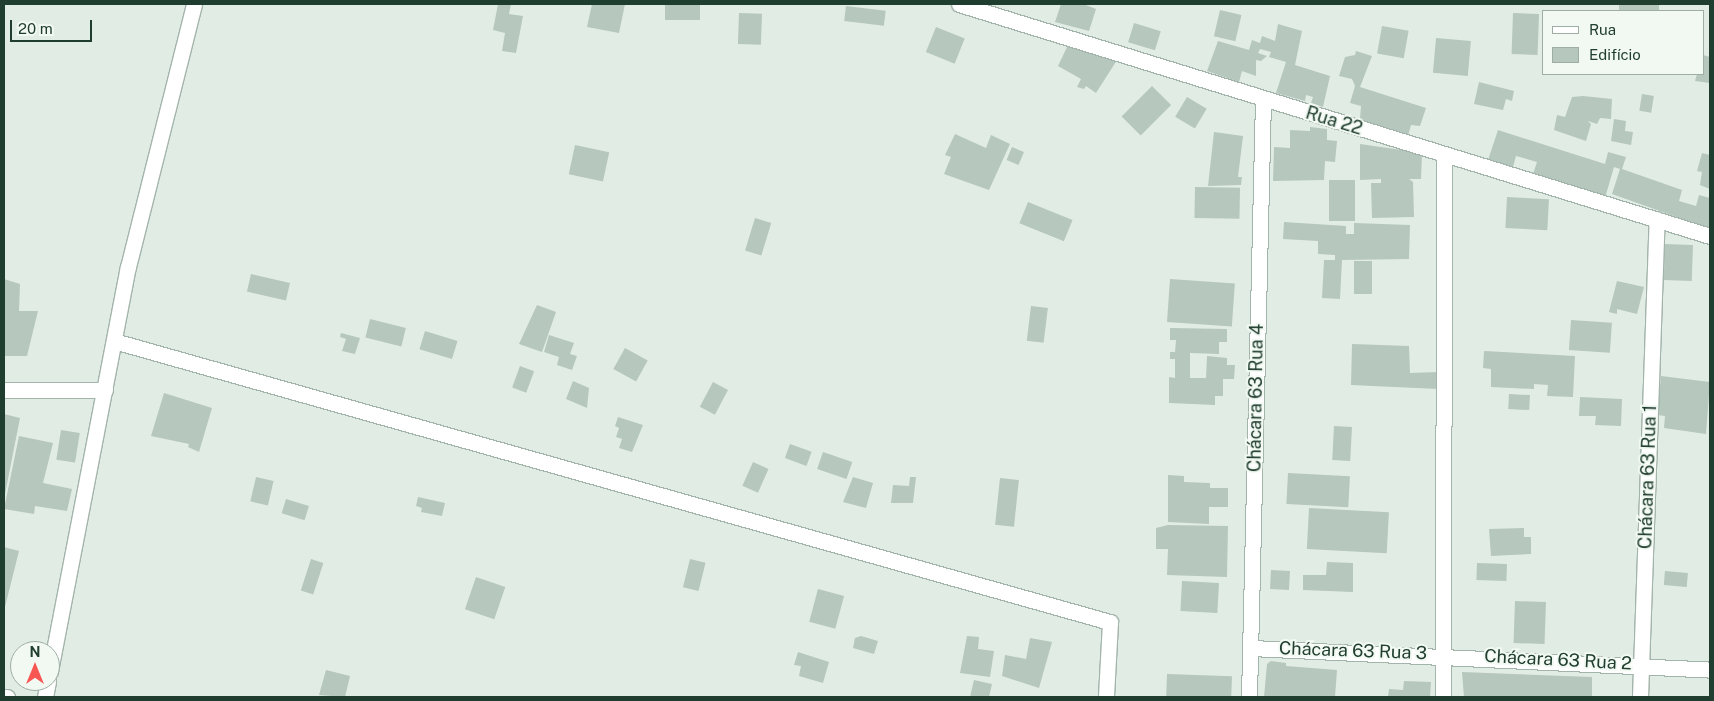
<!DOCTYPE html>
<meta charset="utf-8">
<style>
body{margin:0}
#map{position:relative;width:1714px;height:701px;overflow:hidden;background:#e1ece5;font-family:"Public Sans",sans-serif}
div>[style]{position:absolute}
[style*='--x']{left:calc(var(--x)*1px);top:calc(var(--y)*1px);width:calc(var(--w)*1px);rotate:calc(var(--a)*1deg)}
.building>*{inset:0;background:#b6c7bd;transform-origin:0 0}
.roads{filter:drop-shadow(1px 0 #a3b4ab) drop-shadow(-1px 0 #a3b4ab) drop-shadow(0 1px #a3b4ab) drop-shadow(0 -1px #a3b4ab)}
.street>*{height:15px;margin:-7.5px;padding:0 7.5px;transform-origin:7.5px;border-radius:7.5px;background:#fff}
span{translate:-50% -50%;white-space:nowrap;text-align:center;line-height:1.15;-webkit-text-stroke:4px #f2f9f3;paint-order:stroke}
.street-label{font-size:18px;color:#203e2f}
.frame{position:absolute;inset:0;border:5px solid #203e2f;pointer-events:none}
.legend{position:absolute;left:1542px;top:10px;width:162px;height:65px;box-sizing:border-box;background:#f2f9f3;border:1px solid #9eaea5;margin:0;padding:6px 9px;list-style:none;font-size:15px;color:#203e2f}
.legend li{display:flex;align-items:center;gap:10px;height:25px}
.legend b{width:25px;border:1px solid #9eaea5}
.north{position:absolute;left:10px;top:641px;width:50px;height:50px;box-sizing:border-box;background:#f2f9f3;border:1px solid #9eaea5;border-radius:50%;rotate:0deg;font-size:14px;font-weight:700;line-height:20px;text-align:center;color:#203e2f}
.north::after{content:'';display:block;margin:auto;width:18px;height:22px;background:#f85653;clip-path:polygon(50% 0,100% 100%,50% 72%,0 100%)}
.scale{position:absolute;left:10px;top:20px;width:82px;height:22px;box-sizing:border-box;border:2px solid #203e2f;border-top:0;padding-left:6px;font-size:15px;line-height:18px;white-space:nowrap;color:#203e2f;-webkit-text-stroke:4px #f2f9f3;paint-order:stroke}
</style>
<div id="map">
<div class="building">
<i style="clip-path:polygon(498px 4px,511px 4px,509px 14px,523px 16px,516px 53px,502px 51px,505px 33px,493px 30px)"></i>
<i style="clip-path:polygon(592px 4px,625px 4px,619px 33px,587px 27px)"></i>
<i style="left:665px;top:4px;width:35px;height:16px"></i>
<i style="clip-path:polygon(1061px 4px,1083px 4px,1096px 9px,1089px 31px,1055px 22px)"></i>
<i style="left:1619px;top:4px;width:40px;height:7px"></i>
<i style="left:846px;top:6px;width:40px;height:15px;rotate:7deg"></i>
<i style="left:1220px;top:10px;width:22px;height:27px;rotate:13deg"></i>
<i style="left:739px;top:13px;width:23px;height:31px;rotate:2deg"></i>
<i style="left:1513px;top:13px;width:26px;height:41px;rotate:2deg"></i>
<i style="left:1134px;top:23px;width:28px;height:20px;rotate:17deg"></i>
<i style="clip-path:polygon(1278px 24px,1302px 31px,1295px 65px,1330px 76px,1323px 107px,1311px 103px,1313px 97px,1306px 95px,1305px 101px,1276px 93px,1286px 62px,1269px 57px,1271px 52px,1260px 49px,1258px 53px,1267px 56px,1261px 61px,1256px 60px,1256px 76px,1242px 71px,1239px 82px,1207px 71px,1218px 41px,1249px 50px,1252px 40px,1260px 43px,1262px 36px,1275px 41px)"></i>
<i style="left:1382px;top:26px;width:27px;height:28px;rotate:10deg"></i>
<i style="left:936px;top:27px;width:31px;height:27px;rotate:22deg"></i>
<i style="left:1436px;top:38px;width:35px;height:35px;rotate:5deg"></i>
<i style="clip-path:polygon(1068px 45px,1104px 57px,1108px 50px,1119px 57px,1096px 93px,1086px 86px,1084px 89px,1077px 87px,1081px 79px,1058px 66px)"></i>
<i style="clip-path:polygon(1356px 51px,1372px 56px,1360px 87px,1426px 108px,1420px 126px,1411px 125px,1408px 136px,1360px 119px,1361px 106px,1350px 103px,1355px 86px,1352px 79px,1339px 76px,1345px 57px,1355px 55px)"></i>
<i style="clip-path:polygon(1703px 55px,1710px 57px,1710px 83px,1695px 81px,1697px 74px,1703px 74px)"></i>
<i style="clip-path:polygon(1479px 82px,1514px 91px,1512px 101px,1506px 99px,1503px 110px,1474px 104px)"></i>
<i style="left:1152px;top:86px;width:27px;height:43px;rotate:45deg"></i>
<i style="left:1642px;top:94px;width:12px;height:17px;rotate:9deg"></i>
<i style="clip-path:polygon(1583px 96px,1612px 99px,1611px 119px,1600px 118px,1597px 124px,1588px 121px,1591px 124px,1586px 141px,1554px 130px,1557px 115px,1565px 117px,1572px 97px)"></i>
<i style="left:1187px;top:97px;width:23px;height:23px;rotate:31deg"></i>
<i style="clip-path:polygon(1614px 119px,1626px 121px,1625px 131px,1633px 132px,1631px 145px,1611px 141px)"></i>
<i style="clip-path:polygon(1310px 127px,1327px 129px,1327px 140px,1337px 141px,1335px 162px,1325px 161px,1324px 180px,1273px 181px,1274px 147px,1290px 148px,1290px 130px,1310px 131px)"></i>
<i style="clip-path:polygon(1498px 130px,1605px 164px,1608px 152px,1626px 157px,1622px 169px,1682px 190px,1679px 201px,1696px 206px,1699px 195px,1710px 198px,1710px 229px,1612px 194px,1620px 169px,1614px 167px,1605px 198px,1533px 174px,1537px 162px,1516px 156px,1513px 167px,1488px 160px)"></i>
<i style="clip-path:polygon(1214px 132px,1243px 136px,1238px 177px,1242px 177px,1241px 185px,1208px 186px)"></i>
<i style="clip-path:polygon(955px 134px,986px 148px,991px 135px,1010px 144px,989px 190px,944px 174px,951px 157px,945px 155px)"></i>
<i style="clip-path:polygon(1360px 144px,1422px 153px,1421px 179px,1409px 179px,1413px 182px,1414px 217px,1372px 218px,1371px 183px,1381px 183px,1381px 179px,1360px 180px)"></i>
<i style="left:575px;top:145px;width:35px;height:30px;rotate:12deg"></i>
<i style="left:1012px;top:147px;width:13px;height:14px;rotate:23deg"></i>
<i style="clip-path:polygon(1702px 153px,1710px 155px,1710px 189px,1700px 185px,1702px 172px,1697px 171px)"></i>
<i style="left:1329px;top:180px;width:26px;height:41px"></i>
<i style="left:1195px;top:187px;width:45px;height:31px;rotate:1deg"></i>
<i style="left:1507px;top:197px;width:42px;height:31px;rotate:3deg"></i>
<i style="left:1028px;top:202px;width:48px;height:23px;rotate:22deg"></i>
<i style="left:755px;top:218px;width:17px;height:34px;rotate:17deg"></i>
<i style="clip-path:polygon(1284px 222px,1346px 226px,1346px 234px,1354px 234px,1354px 223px,1410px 225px,1409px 259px,1342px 260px,1340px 299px,1322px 298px,1324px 260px,1335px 260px,1335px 255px,1318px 254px,1318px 241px,1283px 239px)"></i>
<i style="left:1665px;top:244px;width:28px;height:36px;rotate:2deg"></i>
<i style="left:1354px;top:261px;width:18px;height:33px"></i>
<i style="left:251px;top:274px;width:40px;height:18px;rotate:13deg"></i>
<i style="clip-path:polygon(4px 279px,20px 284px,19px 311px,38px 311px,27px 356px,4px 356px)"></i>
<i style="left:1170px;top:279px;width:65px;height:43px;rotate:4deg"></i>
<i style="clip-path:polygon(1617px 281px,1644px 287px,1637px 314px,1617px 309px,1617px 314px,1609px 312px)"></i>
<i style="clip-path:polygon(537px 305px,556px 312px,542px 352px,519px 344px)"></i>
<i style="left:1031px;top:306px;width:17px;height:35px;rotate:7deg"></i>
<i style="left:370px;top:319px;width:37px;height:19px;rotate:14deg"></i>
<i style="left:1571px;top:320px;width:41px;height:30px;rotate:4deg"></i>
<i style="clip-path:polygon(1170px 328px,1227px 329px,1227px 342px,1219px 342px,1219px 354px,1190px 353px,1190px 378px,1206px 378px,1207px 356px,1227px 358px,1227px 365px,1235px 365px,1234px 379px,1223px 379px,1223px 396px,1215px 396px,1215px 405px,1169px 403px,1169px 377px,1175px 378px,1175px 359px,1170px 359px,1170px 352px,1175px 352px,1176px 340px,1170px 340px)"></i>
<i style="left:425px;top:331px;width:34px;height:19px;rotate:17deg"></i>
<i style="clip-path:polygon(341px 333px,360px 338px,355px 354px,342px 351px,346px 339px,340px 337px)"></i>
<i style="clip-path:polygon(549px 335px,574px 343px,570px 354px,577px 356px,572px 370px,557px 365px,559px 357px,544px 352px)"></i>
<i style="clip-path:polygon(1352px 344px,1409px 346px,1410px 373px,1438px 372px,1438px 389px,1351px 385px)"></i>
<i style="left:625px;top:348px;width:26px;height:24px;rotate:29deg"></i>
<i style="clip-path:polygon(1484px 351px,1575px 356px,1573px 397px,1547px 396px,1548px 385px,1534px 384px,1534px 389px,1491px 387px,1491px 369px,1483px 368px)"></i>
<i style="left:520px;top:366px;width:15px;height:23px;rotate:20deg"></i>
<i style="clip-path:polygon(1661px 376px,1710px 382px,1706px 434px,1664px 428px,1665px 416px,1657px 415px)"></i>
<i style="clip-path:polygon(573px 381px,589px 388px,587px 408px,566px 399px)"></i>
<i style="left:713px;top:382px;width:17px;height:28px;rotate:28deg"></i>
<i style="clip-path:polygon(164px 393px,212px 408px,199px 452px,188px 447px,189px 444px,151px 436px)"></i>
<i style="left:1509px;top:394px;width:21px;height:15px;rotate:3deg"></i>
<i style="clip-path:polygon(1580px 397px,1622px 399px,1621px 426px,1595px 425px,1596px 416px,1579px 416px)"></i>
<i style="clip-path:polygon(4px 414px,20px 418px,5px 494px,4px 494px)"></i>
<i style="clip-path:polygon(618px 417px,643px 425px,632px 452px,619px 448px,622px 439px,616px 437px,619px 428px,615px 426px)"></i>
<i style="left:1334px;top:426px;width:18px;height:34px;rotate:3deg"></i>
<i style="left:61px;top:430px;width:19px;height:30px;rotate:9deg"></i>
<i style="clip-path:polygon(19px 436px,53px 443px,43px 483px,72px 489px,67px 511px,35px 506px,34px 514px,4px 509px)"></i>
<i style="left:790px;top:444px;width:23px;height:15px;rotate:20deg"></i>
<i style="left:823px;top:452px;width:31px;height:18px;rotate:19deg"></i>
<i style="left:753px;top:462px;width:17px;height:26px;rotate:24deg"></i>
<i style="left:1288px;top:473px;width:62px;height:31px;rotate:3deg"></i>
<i style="clip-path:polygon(1168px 475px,1184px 476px,1184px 482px,1210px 483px,1210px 488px,1228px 488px,1228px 507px,1209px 507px,1209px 524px,1168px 522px)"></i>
<i style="left:256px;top:477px;width:18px;height:25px;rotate:13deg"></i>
<i style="clip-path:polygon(853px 477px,873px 483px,866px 508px,843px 502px)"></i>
<i style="clip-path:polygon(910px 477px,916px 477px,913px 503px,891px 503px,893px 485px,909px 486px)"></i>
<i style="left:1000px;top:478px;width:19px;height:47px;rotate:6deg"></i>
<i style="clip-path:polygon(418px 497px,445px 503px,442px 516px,421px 512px,422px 508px,416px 506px)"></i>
<i style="left:286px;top:499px;width:24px;height:15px;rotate:17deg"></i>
<i style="left:1309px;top:508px;width:80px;height:41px;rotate:3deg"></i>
<i style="clip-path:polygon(1168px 525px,1228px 526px,1227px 577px,1167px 575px,1168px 549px,1156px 549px,1156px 528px)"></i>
<i style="clip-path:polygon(1524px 528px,1524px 537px,1531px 537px,1531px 554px,1491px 556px,1489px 529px)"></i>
<i style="clip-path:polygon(4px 547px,19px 551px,4px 611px)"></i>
<i style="left:311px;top:559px;width:13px;height:33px;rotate:18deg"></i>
<i style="left:690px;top:559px;width:16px;height:29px;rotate:14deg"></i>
<i style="clip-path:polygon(1327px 562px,1353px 563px,1353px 592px,1303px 590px,1303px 575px,1326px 575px)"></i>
<i style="left:1477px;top:563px;width:30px;height:17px;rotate:2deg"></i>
<i style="left:1271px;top:570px;width:19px;height:19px;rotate:3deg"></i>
<i style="left:1665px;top:571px;width:23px;height:14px;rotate:5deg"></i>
<i style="left:476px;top:577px;width:31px;height:34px;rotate:19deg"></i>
<i style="left:1182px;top:581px;width:37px;height:30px;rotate:3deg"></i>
<i style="left:818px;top:589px;width:27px;height:34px;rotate:15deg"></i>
<i style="left:1515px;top:601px;width:31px;height:42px;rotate:2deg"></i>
<i style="clip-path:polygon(861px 636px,878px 641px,874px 654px,853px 648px,855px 638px)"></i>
<i style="clip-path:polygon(967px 636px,979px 637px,978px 649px,994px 651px,990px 677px,960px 673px)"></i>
<i style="clip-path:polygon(1030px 638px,1052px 642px,1039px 688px,1002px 676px,1005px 655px,1026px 659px)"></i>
<i style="clip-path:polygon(798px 652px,829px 662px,823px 683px,799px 676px,801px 666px,794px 665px)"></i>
<i style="clip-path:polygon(1271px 661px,1286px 663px,1286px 666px,1337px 670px,1335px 697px,1264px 697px,1267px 664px)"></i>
<i style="clip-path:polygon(326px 670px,350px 676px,345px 697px,319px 695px)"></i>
<i style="clip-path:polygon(1462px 672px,1592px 677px,1592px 697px,1464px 697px)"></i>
<i style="left:1167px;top:674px;width:65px;height:23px;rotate:2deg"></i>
<i style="clip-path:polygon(974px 680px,992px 684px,989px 697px,970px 697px)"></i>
<i style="clip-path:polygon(1404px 681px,1431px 682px,1430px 697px,1388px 697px,1389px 689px,1403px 690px)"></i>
</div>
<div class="roads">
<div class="street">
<i style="--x:959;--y:4;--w:786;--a:17.17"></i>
<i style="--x:114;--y:341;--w:1035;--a:15.76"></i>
<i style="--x:1110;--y:622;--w:75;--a:93.1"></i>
<i style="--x:4;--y:390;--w:101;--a:0"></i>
<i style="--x:1251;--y:648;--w:460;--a:2.7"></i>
<i style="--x:50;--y:671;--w:411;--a:-79.1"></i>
<i style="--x:128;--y:267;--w:271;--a:-75.9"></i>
<i style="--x:4;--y:697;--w:3;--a:0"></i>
<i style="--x:45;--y:697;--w:16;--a:-79"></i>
<i style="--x:1249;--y:697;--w:597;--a:-88.66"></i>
<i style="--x:1443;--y:697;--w:542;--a:-89.89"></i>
<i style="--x:1640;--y:697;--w:478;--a:-88"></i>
</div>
</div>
<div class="street-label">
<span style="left:1334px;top:121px;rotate:17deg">Rua 22</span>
<span style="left:1256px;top:398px;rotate:-89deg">Chácara 63 Rua 4</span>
<span style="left:1648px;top:477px;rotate:-88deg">Chácara 63 Rua 1</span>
<span style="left:1353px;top:651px;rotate:2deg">Chácara 63 Rua 3</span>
<span style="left:1558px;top:660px;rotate:3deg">Chácara 63 Rua 2</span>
</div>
<div class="frame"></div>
<ul class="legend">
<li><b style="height:6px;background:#fff"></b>Rua</li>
<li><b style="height:14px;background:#b6c7bd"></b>Edifício</li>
</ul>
<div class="north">N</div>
<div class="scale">20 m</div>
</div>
